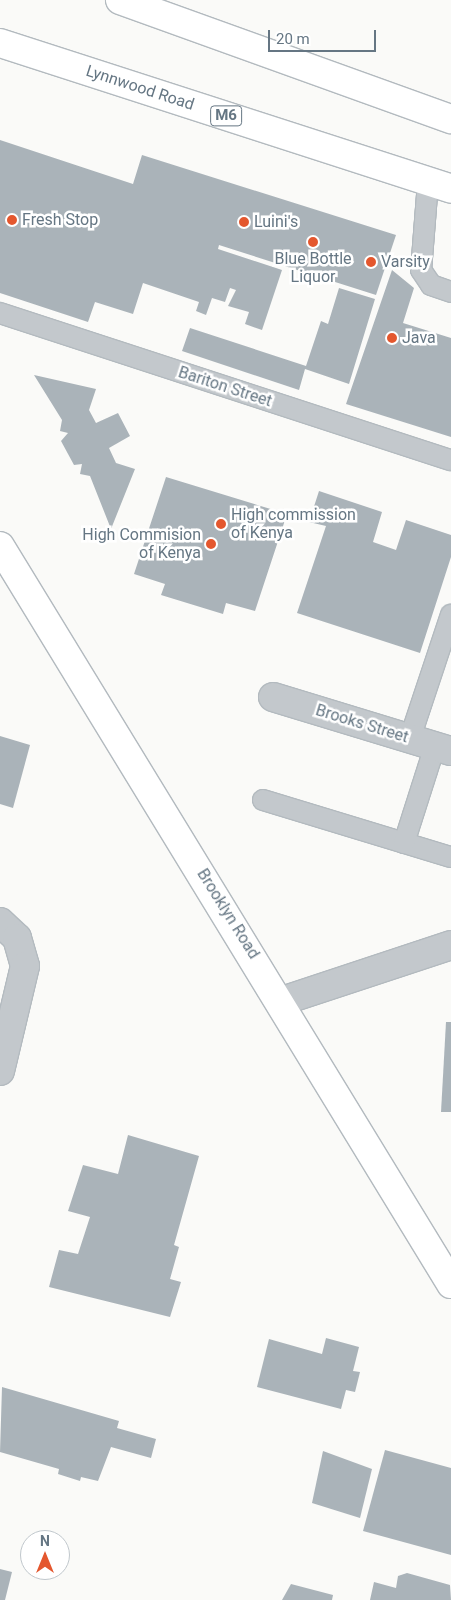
<!DOCTYPE html>
<style>
body{margin:0}
#map{position:relative;width:451px;height:1600px;overflow:hidden;background:#fafaf8;font-family:Roboto,sans-serif}
div>[style]{position:absolute}
[style*='--x']{left:calc(var(--x)*1px);top:calc(var(--y)*1px);width:calc(var(--w)*1px);rotate:calc(var(--a)*1deg)}
.building>*{inset:0;background:#aab3b9}
.roads{filter:drop-shadow(1px 0 #b3babf) drop-shadow(-1px 0 #b3babf) drop-shadow(0 1px #b3babf) drop-shadow(0 -1px #b3babf)}
.lane>*{height:20px;margin:-10px;padding:0 10px;transform-origin:10px;border-radius:10px;background:#c3c8cc}
.street>*{height:28px;margin:-14px;padding:0 14px;transform-origin:14px;border-radius:14px;background:#c3c8cc}
.secondary>*{height:28px;margin:-14px;padding:0 14px;transform-origin:14px;border-radius:14px;background:#fff}
.primary>*{height:28px;margin:-14px;padding:0 14px;transform-origin:14px;border-radius:14px;background:#fff}
.dots>*{width:14px;height:14px;translate:-50% -50%;box-sizing:border-box;border:2px solid #fff;border-radius:50%}
span{translate:-50% -50%;white-space:nowrap;text-align:center;line-height:1.15;-webkit-text-stroke:5px #fff;paint-order:stroke}
.shield-label span{padding:1px 4px;background:#fff;border:1px solid;border-radius:4px;-webkit-text-stroke-width:0}
.shield-label{font-size:15px;color:#657683;font-weight:700}
.street-label{font-size:16px;color:#657683}
.poi-label{font-size:16px;color:#657683}
.left{translate:0 -50%;text-align:left}
.right{translate:-100% -50%;text-align:right}
.north{position:absolute;left:20px;top:1530px;width:50px;height:50px;box-sizing:border-box;background:#fff;border:1px solid #c1c8cd;border-radius:50%;rotate:0deg;font-size:14px;font-weight:700;line-height:20px;text-align:center;color:#657683}
.north::after{content:'';display:block;margin:auto;width:18px;height:22px;background:#e4572e;clip-path:polygon(50% 0,100% 100%,50% 72%,0 100%)}
.scale{position:absolute;left:268px;top:30px;width:108px;height:22px;box-sizing:border-box;border:2px solid #657683;border-top:0;padding-left:6px;font-size:15px;line-height:18px;white-space:nowrap;color:#657683;-webkit-text-stroke:4px #fff;paint-order:stroke}
</style>
<div id="map">
<div class="building">
<i style="clip-path:polygon(0 140px,133px 184px,142px 155px,396px 235px,376px 295px,219px 245px,218px 249px,282px 270px,262px 330px,245px 324px,249px 312px,228px 306px,236px 290px,230px 288px,225px 302px,212px 298px,206px 315px,196px 311px,199px 302px,143px 283px,133px 314px,95px 302px,88px 322px,0 293px)"></i>
<i style="clip-path:polygon(392px 270px,414px 288px,403px 323px,451px 338px,451px 437px,346px 404px)"></i>
<i style="clip-path:polygon(339px 288px,375px 299px,349px 384px,305px 369px,299px 390px,182px 351px,190px 328px,306px 366px,321px 321px,328px 324px)"></i>
<i style="clip-path:polygon(34px 375px,96px 389px,89px 410px,96px 423px,118px 413px,130px 436px,109px 448px,116px 463px,135px 469px,111px 529px,90px 476px,80px 474px,82px 464px,74px 465px,61px 441px,68px 433px,60px 431px,62px 420px)"></i>
<i style="clip-path:polygon(166px 477px,287px 514px,255px 611px,226px 603px,223px 614px,161px 595px,165px 584px,134px 574px)"></i>
<i style="clip-path:polygon(319px 491px,382px 512px,373px 542px,396px 550px,406px 520px,451px 535px,451px 557px,420px 653px,297px 613px,326px 526px,309px 522px)"></i>
<i style="clip-path:polygon(0 736px,30px 745px,13px 808px,0 804px)"></i>
<i style="clip-path:polygon(446px 1022px,451px 1022px,451px 1112px,441px 1112px)"></i>
<i style="clip-path:polygon(128px 1135px,199px 1156px,174px 1245px,179px 1247px,170px 1279px,181px 1282px,170px 1317px,49px 1287px,59px 1250px,78px 1254px,90px 1217px,68px 1211px,83px 1165px,118px 1174px)"></i>
<i style="clip-path:polygon(326px 1338px,359px 1347px,353px 1371px,360px 1372px,355px 1392px,346px 1390px,341px 1409px,257px 1387px,269px 1339px,322px 1354px)"></i>
<i style="clip-path:polygon(2px 1387px,119px 1421px,117px 1428px,156px 1439px,151px 1458px,111px 1447px,98px 1481px,81px 1477px,80px 1481px,58px 1474px,59px 1469px,0 1452px)"></i>
<i style="clip-path:polygon(385px 1450px,451px 1468px,451px 1555px,363px 1531px)"></i>
<i style="clip-path:polygon(323px 1451px,372px 1469px,360px 1518px,312px 1503px)"></i>
<i style="clip-path:polygon(0 1569px,12px 1572px,5px 1600px,0 1600px)"></i>
<i style="clip-path:polygon(407px 1573px,450px 1585px,451px 1600px,370px 1600px,374px 1582px,396px 1588px,398px 1576px)"></i>
<i style="clip-path:polygon(291px 1584px,333px 1595px,332px 1600px,282px 1600px)"></i>
</div>
<div class="roads">
<div class="lane">
<i style="--x:428;--y:182;--w:88;--a:94.5"></i>
<i style="--x:421;--y:270;--w:18;--a:56"></i>
<i style="--x:431;--y:285;--w:21;--a:19"></i>
<i style="--x:0;--y:313;--w:474;--a:18.1"></i>
<i style="--x:410;--y:738;--w:130;--a:-71.6"></i>
<i style="--x:263;--y:800;--w:196;--a:16.9"></i>
<i style="--x:404;--y:843;--w:102;--a:-72.3"></i>
</div>
<div class="street">
<i style="--x:273;--y:697;--w:186;--a:16.9"></i>
<i style="--x:0;--y:922;--w:23;--a:43"></i>
<i style="--x:17;--y:938;--w:29;--a:74"></i>
<i style="--x:25;--y:966;--w:108;--a:103.4"></i>
<i style="--x:282;--y:1001;--w:178;--a:-18.3"></i>
</div>
<div class="secondary">
<i style="--x:0;--y:546;--w:865;--a:58.57"></i>
</div>
<div class="primary">
<i style="--x:120;--y:0;--w:352;--a:19.8"></i>
<i style="--x:0;--y:43;--w:474;--a:17.9"></i>
</div>
</div>
<div class="dots">
<i style="left:12px;top:220px;background:#e4572e"></i>
<i style="left:244px;top:222px;background:#e4572e"></i>
<i style="left:313px;top:242px;background:#e4572e"></i>
<i style="left:371px;top:262px;background:#e4572e"></i>
<i style="left:392px;top:338px;background:#e4572e"></i>
<i style="left:221px;top:524px;background:#e4572e"></i>
<i style="left:211px;top:544px;background:#e4572e"></i>
</div>
<div class="shield-label">
<span style="left:226px;top:116px">M6</span>
</div>
<div class="street-label">
<span style="left:140px;top:88px;rotate:18deg">Lynnwood Road</span>
<span style="left:225px;top:387px;rotate:18deg">Bariton Street</span>
<span style="left:362px;top:724px;rotate:17deg">Brooks Street</span>
<span style="left:228px;top:914px;rotate:58deg">Brooklyn Road</span>
</div>
<div class="poi-label">
<span class="left" style="left:22px;top:220px">Fresh Stop</span>
<span class="left" style="left:254px;top:222px">Luini's</span>
<span style="left:313px;top:268px">Blue Bottle<br>Liquor</span>
<span class="left" style="left:381px;top:262px">Varsity</span>
<span class="left" style="left:402px;top:338px">Java</span>
<span class="left" style="left:231px;top:524px">High commission<br>of Kenya</span>
<span class="right" style="left:201px;top:544px">High Commision<br>of Kenya</span>
</div>
<div class="north">N</div>
<div class="scale">20 m</div>
</div>
